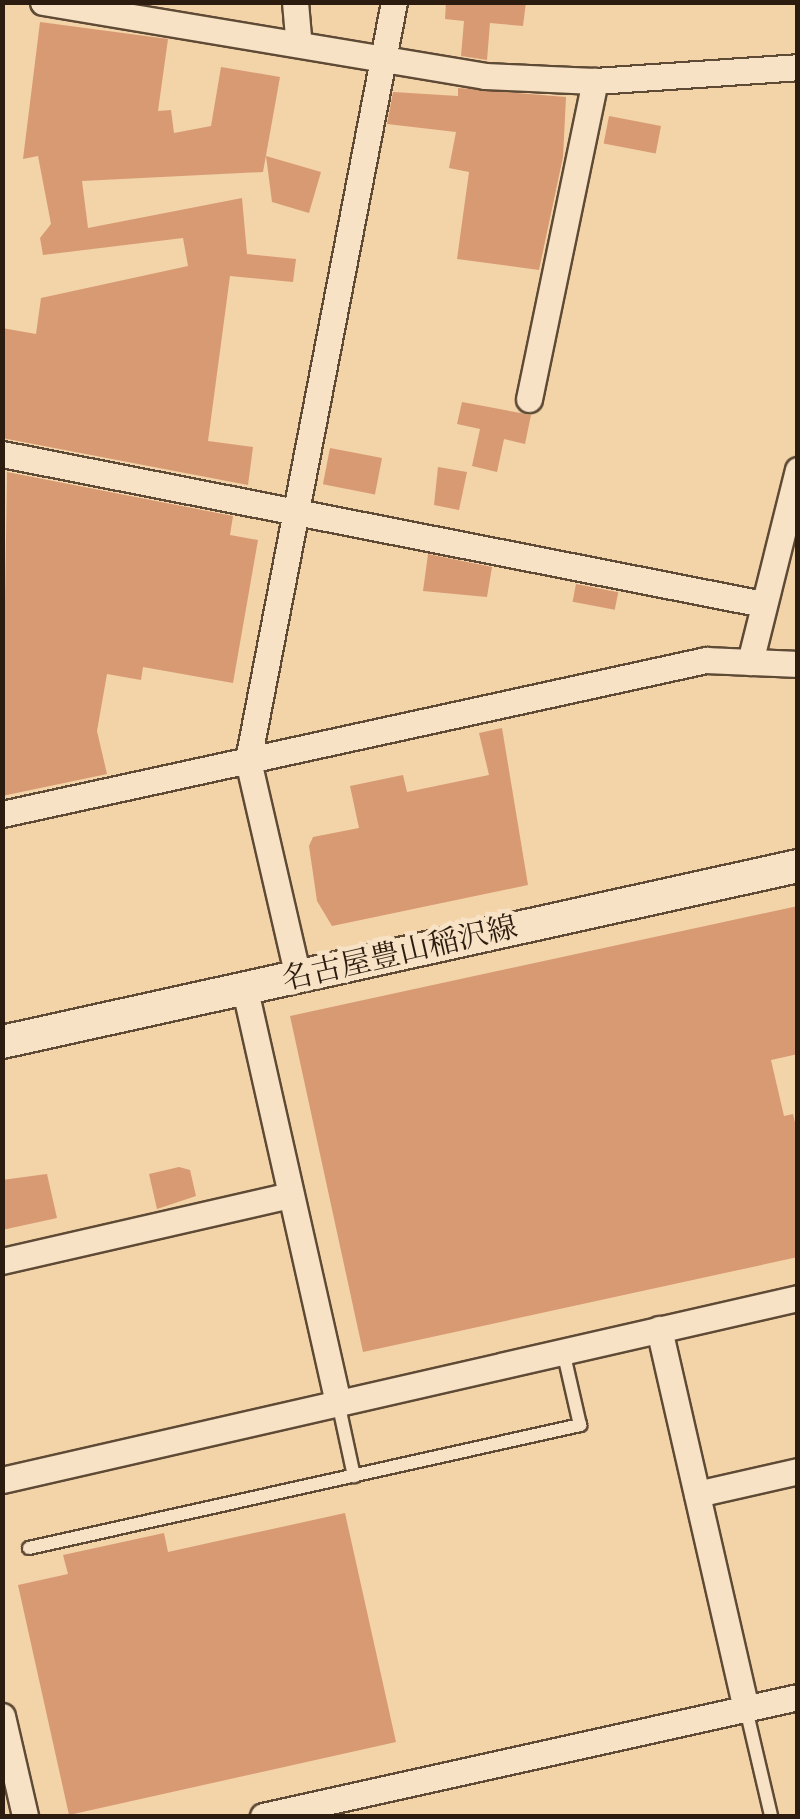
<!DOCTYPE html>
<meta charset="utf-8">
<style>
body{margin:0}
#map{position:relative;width:800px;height:1819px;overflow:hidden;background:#f3d3a8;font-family:"IM FELL DW Pica","Noto Serif JP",serif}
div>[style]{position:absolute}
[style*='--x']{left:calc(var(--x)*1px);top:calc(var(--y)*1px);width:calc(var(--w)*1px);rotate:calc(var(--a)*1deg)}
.building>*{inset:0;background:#d89a73;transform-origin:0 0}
.roads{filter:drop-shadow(2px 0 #5e4a35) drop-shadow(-2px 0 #5e4a35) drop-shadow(0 2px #5e4a35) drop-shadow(0 -2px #5e4a35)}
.service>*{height:12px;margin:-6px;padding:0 6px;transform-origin:6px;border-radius:6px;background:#f7e2c6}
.minor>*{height:25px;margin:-12.5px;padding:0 12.5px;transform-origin:12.5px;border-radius:12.5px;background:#f7e2c6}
.secondary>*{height:32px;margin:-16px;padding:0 16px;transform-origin:16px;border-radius:16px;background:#f7e2c6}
span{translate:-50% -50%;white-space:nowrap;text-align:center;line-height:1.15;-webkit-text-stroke:9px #f7e2c6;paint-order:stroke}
.street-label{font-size:30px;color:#2c1c0f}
.frame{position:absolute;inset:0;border:5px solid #2c1c0f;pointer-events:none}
</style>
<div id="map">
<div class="building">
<i style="clip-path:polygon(446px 2px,526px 2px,523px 26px,490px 23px,487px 60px,461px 56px,464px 21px,445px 19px)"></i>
<i style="clip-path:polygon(40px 22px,168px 39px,158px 111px,171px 110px,174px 133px,211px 126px,221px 67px,280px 77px,263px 172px,82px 181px,88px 228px,242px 198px,247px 254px,296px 259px,293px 282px,230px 276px,208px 441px,253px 447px,248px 485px,2px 438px,2px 328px,36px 334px,41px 298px,188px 266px,183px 238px,43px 255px,40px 238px,51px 224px,38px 156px,23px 159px)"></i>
<i style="clip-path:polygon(458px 88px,566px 97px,563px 157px,539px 270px,457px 259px,469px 172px,449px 168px,456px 132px,387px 124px,393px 92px,458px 96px)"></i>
<i style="left:609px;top:116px;width:53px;height:28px;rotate:11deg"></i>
<i style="clip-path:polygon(266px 156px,321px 172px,309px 213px,272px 202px)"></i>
<i style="clip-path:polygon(462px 402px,531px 415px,525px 444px,504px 439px,497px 472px,472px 466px,480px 429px,457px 424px)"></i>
<i style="left:330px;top:448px;width:53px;height:37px;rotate:11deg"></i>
<i style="clip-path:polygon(438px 467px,467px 472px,459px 510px,434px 505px)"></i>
<i style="clip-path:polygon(7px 472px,233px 516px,230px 535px,258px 540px,233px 683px,143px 667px,141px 680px,107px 674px,97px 731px,107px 774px,2px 796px)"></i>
<i style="clip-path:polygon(428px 554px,492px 567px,487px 597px,423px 591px)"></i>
<i style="left:576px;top:584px;width:43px;height:18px;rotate:11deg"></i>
<i style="clip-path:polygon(502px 728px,528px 885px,332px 926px,317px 901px,309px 846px,313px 837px,359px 828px,350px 786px,403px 775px,407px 792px,489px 775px,479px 733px)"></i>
<i style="clip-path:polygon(798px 906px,798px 1054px,771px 1060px,784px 1116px,793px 1114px,798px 1135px,798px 1257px,363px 1352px,290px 1016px)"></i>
<i style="clip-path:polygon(179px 1167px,190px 1170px,196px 1196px,157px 1209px,149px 1174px)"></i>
<i style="clip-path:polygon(47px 1174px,57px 1218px,2px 1230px,2px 1180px)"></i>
<i style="clip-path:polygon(345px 1513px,396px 1742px,69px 1815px,18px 1585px,68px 1574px,63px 1555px,164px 1533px,168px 1552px)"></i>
</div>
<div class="roads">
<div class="service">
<i style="--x:338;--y:1402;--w:76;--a:77.8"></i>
<i style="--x:29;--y:1548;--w:565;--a:-12.58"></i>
<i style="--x:580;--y:1425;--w:76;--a:-102.9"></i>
<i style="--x:746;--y:1709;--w:110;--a:76.8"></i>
</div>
<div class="minor">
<i style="--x:43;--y:2;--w:448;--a:9.5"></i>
<i style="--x:485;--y:76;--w:110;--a:2.6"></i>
<i style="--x:595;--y:81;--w:203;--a:-3.9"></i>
<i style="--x:295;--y:2;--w:34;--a:85"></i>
<i style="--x:529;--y:399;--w:325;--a:-78.3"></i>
<i style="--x:2;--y:454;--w:776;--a:11.15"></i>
<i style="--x:750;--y:662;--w:198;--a:-76"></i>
<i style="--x:2;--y:814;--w:721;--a:-12.34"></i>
<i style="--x:706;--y:660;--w:92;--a:2.5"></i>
<i style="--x:298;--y:977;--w:223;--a:-103"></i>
<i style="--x:248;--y:760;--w:772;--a:-79.1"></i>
<i style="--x:245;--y:990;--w:422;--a:77.3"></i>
<i style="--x:2;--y:1261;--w:296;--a:-12.9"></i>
<i style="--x:659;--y:1329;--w:390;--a:77.1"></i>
<i style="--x:2;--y:1480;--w:817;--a:-12.88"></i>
<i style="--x:697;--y:1494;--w:104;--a:-12.8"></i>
<i style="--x:2;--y:1716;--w:103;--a:77"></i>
<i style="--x:263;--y:1816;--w:548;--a:-12.54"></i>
</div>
<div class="secondary">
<i style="--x:2;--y:1042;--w:815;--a:-12.47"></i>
</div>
</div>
<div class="street-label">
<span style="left:400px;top:955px;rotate:-13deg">名古屋豊山稲沢線</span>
</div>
<div class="frame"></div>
</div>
